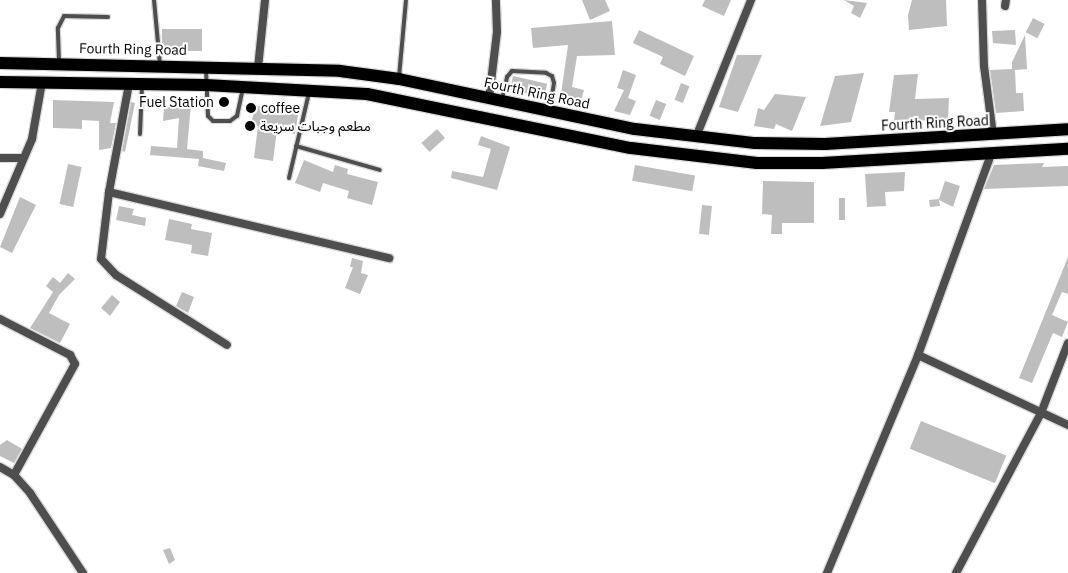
<!DOCTYPE html>
<meta charset="utf-8">
<style>
body{margin:0}
#map{position:relative;width:1068px;height:573px;overflow:hidden;background:#fff;font-family:"IBM Plex Sans","Noto Sans Arabic",sans-serif}
div>[style]{position:absolute}
[style*='--x']{left:calc(var(--x)*1px);top:calc(var(--y)*1px);width:calc(var(--w)*1px);rotate:calc(var(--a)*1deg)}
.building>*{inset:0;background:#bebebe;transform-origin:0 0}
.roads{filter:drop-shadow(1px 0 #dbdbdb) drop-shadow(-1px 0 #dbdbdb) drop-shadow(0 1px #dbdbdb) drop-shadow(0 -1px #dbdbdb)}
.lane>*{height:4px;margin:-2px;padding:0 2px;transform-origin:2px;border-radius:2px;background:#4e4e4e}
.street>*{height:8px;margin:-4px;padding:0 4px;transform-origin:4px;border-radius:4px;background:#4e4e4e}
.primary>*{height:12px;margin:-6px;padding:0 6px;transform-origin:6px;border-radius:6px;background:#000}
.dots>*{width:14px;height:14px;translate:-50% -50%;box-sizing:border-box;border:2px solid #fff;border-radius:50%}
span{translate:-50% -50%;white-space:nowrap;text-align:center;line-height:1.15;-webkit-text-stroke:4px #fff;paint-order:stroke}
.street-label{font-size:14px;color:#000}
.poi-label{font-size:14px;color:#000}
.right{translate:-100% -50%;text-align:right}
.left{translate:0 -50%;text-align:left}
</style>
<div id="map">
<div class="building">
<i style="clip-path:polygon(582px 0,605px 0,610px 11px,590px 20px)"></i>
<i style="clip-path:polygon(705px 0,731px 0,724px 16px,702px 6px)"></i>
<i style="clip-path:polygon(844px 0,867px 3px,860px 18px,851px 13px,854px 6px)"></i>
<i style="clip-path:polygon(912px 0,946px 0,947px 26px,909px 30px,908px 15px)"></i>
<i style="left:1033px;top:18px;width:13px;height:16px;rotate:27deg"></i>
<i style="clip-path:polygon(612px 21px,615px 55px,577px 56px,572px 87px,584px 90px,580px 104px,560px 101px,568px 45px,533px 48px,531px 28px)"></i>
<i style="left:162px;top:29px;width:40px;height:22px"></i>
<i style="clip-path:polygon(639px 30px,694px 56px,685px 76px,660px 64px,663px 57px,633px 43px)"></i>
<i style="clip-path:polygon(1015px 30px,1016px 45px,993px 43px,992px 31px)"></i>
<i style="clip-path:polygon(1025px 35px,1027px 69px,1015px 70px,1016px 93px,1023px 93px,1024px 111px,996px 113px,990px 70px,1012px 69px,1012px 62px)"></i>
<i style="clip-path:polygon(737px 55px,762px 55px,738px 112px,719px 107px)"></i>
<i style="clip-path:polygon(623px 70px,636px 75px,628px 98px,636px 101px,630px 115px,614px 111px,624px 90px,617px 88px)"></i>
<i style="clip-path:polygon(864px 73px,851px 122px,820px 126px,835px 76px)"></i>
<i style="clip-path:polygon(918px 74px,915px 99px,949px 98px,948px 120px,894px 121px,895px 112px,889px 112px,894px 75px)"></i>
<i style="left:513px;top:76px;width:35px;height:14px;rotate:13deg"></i>
<i style="left:681px;top:83px;width:9px;height:18px;rotate:21deg"></i>
<i style="clip-path:polygon(775px 94px,806px 97px,792px 131px,776px 124px,774px 129px,754px 126px,758px 108px,764px 110px)"></i>
<i style="clip-path:polygon(53px 100px,114px 102px,110px 123px,116px 123px,111px 148px,99px 150px,99px 121px,82px 120px,82px 129px,53px 128px)"></i>
<i style="left:656px;top:100px;width:11px;height:17px;rotate:22deg"></i>
<i style="clip-path:polygon(131px 102px,135px 103px,125px 152px,122px 151px)"></i>
<i style="clip-path:polygon(181px 103px,191px 104px,187px 149px,203px 151px,203px 158px,226px 163px,224px 171px,198px 166px,199px 159px,150px 155px,151px 146px,177px 148px,179px 118px,163px 121px,164px 107px,180px 108px)"></i>
<i style="clip-path:polygon(255px 106px,299px 109px,295px 134px,277px 130px,273px 161px,254px 158px,258px 126px,251px 125px)"></i>
<i style="left:437px;top:129px;width:12px;height:21px;rotate:48deg"></i>
<i style="clip-path:polygon(481px 136px,510px 147px,497px 190px,451px 178px,452px 171px,483px 177px,491px 149px,478px 145px)"></i>
<i style="clip-path:polygon(304px 160px,333px 172px,335px 165px,348px 169px,347px 174px,378px 182px,372px 205px,347px 198px,349px 191px,323px 183px,320px 192px,295px 183px)"></i>
<i style="clip-path:polygon(1044px 163px,1042px 167px,1068px 166px,1068px 186px,984px 189px,994px 165px)"></i>
<i style="left:68px;top:164px;width:14px;height:41px;rotate:12deg"></i>
<i style="left:635px;top:165px;width:61px;height:16px;rotate:10deg"></i>
<i style="clip-path:polygon(905px 172px,904px 191px,885px 192px,886px 206px,867px 207px,865px 174px)"></i>
<i style="clip-path:polygon(763px 181px,814px 182px,814px 223px,782px 223px,782px 234px,771px 234px,772px 215px,762px 214px)"></i>
<i style="clip-path:polygon(945px 181px,960px 186px,953px 207px,939px 200px,940px 206px,930px 207px,929px 200px,939px 199px)"></i>
<i style="clip-path:polygon(20px 197px,36px 205px,12px 253px,0 247px)"></i>
<i style="left:839px;top:198px;width:6px;height:22px"></i>
<i style="left:702px;top:205px;width:10px;height:29px;rotate:6deg"></i>
<i style="clip-path:polygon(119px 206px,134px 209px,132px 215px,146px 218px,145px 226px,116px 220px)"></i>
<i style="clip-path:polygon(169px 219px,192px 224px,191px 229px,212px 233px,208px 256px,191px 253px,192px 245px,165px 240px)"></i>
<i style="clip-path:polygon(1068px 257px,1068px 294px,1062px 292px,1052px 315px,1068px 322px,1062px 337px,1053px 333px,1032px 383px,1019px 378px)"></i>
<i style="clip-path:polygon(352px 258px,363px 261px,361px 273px,368px 275px,360px 294px,345px 288px,353px 267px,350px 267px)"></i>
<i style="clip-path:polygon(68px 273px,75px 279px,59px 295px,49px 313px,70px 324px,60px 343px,30px 328px,53px 292px,46px 286px,53px 277px,60px 283px)"></i>
<i style="clip-path:polygon(182px 292px,194px 297px,188px 313px,176px 306px)"></i>
<i style="clip-path:polygon(112px 295px,120px 302px,110px 316px,101px 308px)"></i>
<i style="left:921px;top:421px;width:92px;height:30px;rotate:22deg"></i>
<i style="clip-path:polygon(7px 440px,22px 449px,14px 463px,0 456px,0 445px)"></i>
<i style="clip-path:polygon(170px 548px,175px 560px,169px 564px,163px 550px)"></i>
</div>
<div class="roads">
<div class="lane">
<i style="--x:154;--y:0;--w:65;--a:84.7"></i>
<i style="--x:59;--y:62;--w:34;--a:-92"></i>
<i style="--x:58;--y:28;--w:13;--a:-63"></i>
<i style="--x:64;--y:16;--w:44;--a:1.3"></i>
<i style="--x:206;--y:70;--w:46;--a:87.5"></i>
<i style="--x:208;--y:116;--w:7;--a:45"></i>
<i style="--x:213;--y:121;--w:17;--a:0"></i>
<i style="--x:230;--y:121;--w:9;--a:-36"></i>
<i style="--x:237;--y:116;--w:29;--a:-78"></i>
<i style="--x:399;--y:77;--w:77;--a:-84.8"></i>
<i style="--x:502;--y:99;--w:23;--a:-77"></i>
<i style="--x:507;--y:77;--w:8;--a:-50"></i>
<i style="--x:512;--y:71;--w:34;--a:3"></i>
<i style="--x:546;--y:73;--w:7;--a:27"></i>
<i style="--x:552;--y:76;--w:7;--a:74"></i>
<i style="--x:554;--y:83;--w:26;--a:99"></i>
<i style="--x:140;--y:134;--w:47;--a:-87.6"></i>
<i style="--x:296;--y:146;--w:87;--a:15.9"></i>
<i style="--x:289;--y:178;--w:87;--a:-76.8"></i>
</div>
<div class="street">
<i style="--x:982;--y:0;--w:66;--a:88.3"></i>
<i style="--x:984;--y:66;--w:69;--a:82.5"></i>
<i style="--x:1005;--y:6;--w:6;--a:-81"></i>
<i style="--x:258;--y:68;--w:68;--a:-84.1"></i>
<i style="--x:129;--y:84;--w:110;--a:100.5"></i>
<i style="--x:109;--y:192;--w:67;--a:96.8"></i>
<i style="--x:101;--y:259;--w:22;--a:47"></i>
<i style="--x:116;--y:275;--w:131;--a:32.2"></i>
<i style="--x:489;--y:99;--w:67;--a:-83.2"></i>
<i style="--x:497;--y:32;--w:32;--a:-92"></i>
<i style="--x:696;--y:137;--w:148;--a:-68.1"></i>
<i style="--x:0;--y:158;--w:23;--a:0"></i>
<i style="--x:109;--y:192;--w:288;--a:13.3"></i>
<i style="--x:0;--y:214;--w:82;--a:-66.9"></i>
<i style="--x:32;--y:139;--w:58;--a:-80"></i>
<i style="--x:0;--y:319;--w:79;--a:27.2"></i>
<i style="--x:70;--y:355;--w:10;--a:61"></i>
<i style="--x:75;--y:364;--w:127;--a:118.8"></i>
<i style="--x:918;--y:355;--w:166;--a:25"></i>
<i style="--x:0;--y:467;--w:16;--a:30"></i>
<i style="--x:14;--y:475;--w:24;--a:48"></i>
<i style="--x:30;--y:493;--w:96;--a:56.5"></i>
<i style="--x:827;--y:573;--w:236;--a:-67.3"></i>
<i style="--x:918;--y:355;--w:214;--a:-70"></i>
<i style="--x:956;--y:573;--w:181;--a:-62"></i>
<i style="--x:1041;--y:413;--w:75;--a:-68.9"></i>
</div>
<div class="primary">
<i style="--x:0;--y:63;--w:340;--a:1.3"></i>
<i style="--x:340;--y:71;--w:60;--a:7.7"></i>
<i style="--x:399;--y:79;--w:241;--a:12"></i>
<i style="--x:635;--y:129;--w:121;--a:6.7"></i>
<i style="--x:755;--y:143;--w:70;--a:0.8"></i>
<i style="--x:825;--y:144;--w:243;--a:-3.5"></i>
<i style="--x:0;--y:82;--w:206;--a:0.8"></i>
<i style="--x:206;--y:85;--w:161;--a:3.2"></i>
<i style="--x:367;--y:94;--w:269;--a:11.6"></i>
<i style="--x:631;--y:148;--w:127;--a:6.8"></i>
<i style="--x:757;--y:163;--w:65;--a:0"></i>
<i style="--x:822;--y:163;--w:246;--a:-3.3"></i>
</div>
</div>
<div class="dots">
<i style="left:224px;top:102px;background:#000"></i>
<i style="left:251px;top:108px;background:#000"></i>
<i style="left:250px;top:126px;background:#000"></i>
</div>
<div class="street-label">
<span style="left:133px;top:49px;rotate:1deg">Fourth Ring Road</span>
<span style="left:537px;top:93px;rotate:12deg">Fourth Ring Road</span>
<span style="left:935px;top:123px;rotate:-3deg">Fourth Ring Road</span>
</div>
<div class="poi-label">
<span class="right" style="left:214px;top:102px">Fuel Station</span>
<span class="left" style="left:261px;top:108px">coffee</span>
<span class="left" style="left:260px;top:126px">مطعم وجبات سريعة</span>
</div>
</div>
